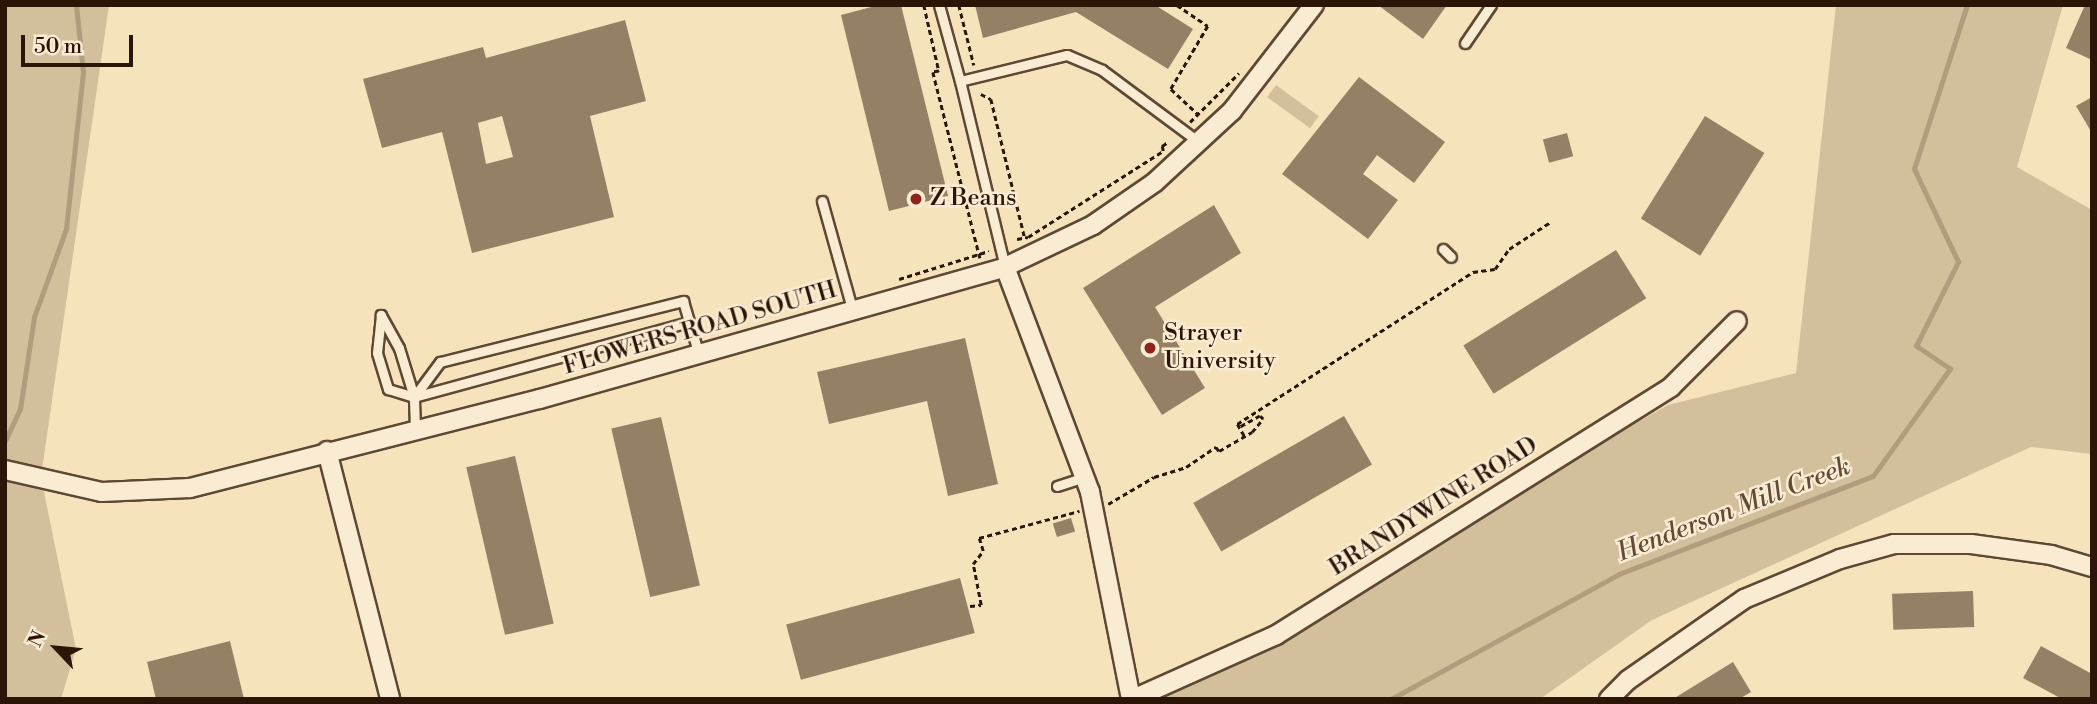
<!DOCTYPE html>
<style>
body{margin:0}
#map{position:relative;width:2097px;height:704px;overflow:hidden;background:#f6e2bb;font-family:"Libre Bodoni",serif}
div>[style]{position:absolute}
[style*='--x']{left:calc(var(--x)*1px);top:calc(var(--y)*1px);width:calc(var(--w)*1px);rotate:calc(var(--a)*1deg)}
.green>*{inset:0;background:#d4bf9c;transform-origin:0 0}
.stream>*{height:4.5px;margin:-2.25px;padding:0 2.25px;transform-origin:2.25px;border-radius:2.25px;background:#b19c7e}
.building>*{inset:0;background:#958065;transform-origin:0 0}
.path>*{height:2.5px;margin-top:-1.25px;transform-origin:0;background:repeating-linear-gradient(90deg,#2c1507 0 5px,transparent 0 8.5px)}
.roads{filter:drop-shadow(2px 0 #5e4834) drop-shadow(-2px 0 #5e4834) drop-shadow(0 2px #5e4834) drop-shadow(0 -2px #5e4834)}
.service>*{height:9px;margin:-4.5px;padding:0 4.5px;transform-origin:4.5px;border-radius:4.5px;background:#f9ecd3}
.minor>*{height:18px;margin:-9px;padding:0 9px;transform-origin:9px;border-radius:9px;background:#f9ecd3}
.dots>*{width:19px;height:19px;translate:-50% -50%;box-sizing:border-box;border:4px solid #f9ecd3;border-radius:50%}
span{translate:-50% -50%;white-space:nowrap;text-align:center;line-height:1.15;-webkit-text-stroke:5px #f9ecd3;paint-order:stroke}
.poi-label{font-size:24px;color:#2c1507}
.left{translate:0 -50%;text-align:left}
.street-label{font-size:24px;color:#2c1507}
.water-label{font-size:26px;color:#614b37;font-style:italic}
.frame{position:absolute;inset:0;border:7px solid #2c1507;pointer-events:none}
.north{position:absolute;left:21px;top:613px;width:70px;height:70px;-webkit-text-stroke:5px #f9ecd3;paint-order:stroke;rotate:296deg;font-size:19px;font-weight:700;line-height:28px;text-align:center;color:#2c1507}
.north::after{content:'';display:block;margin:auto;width:24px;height:32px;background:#2c1507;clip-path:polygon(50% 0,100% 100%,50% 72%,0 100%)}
.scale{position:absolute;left:21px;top:35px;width:112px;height:32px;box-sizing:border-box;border:4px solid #2c1507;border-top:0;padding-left:9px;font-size:21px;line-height:24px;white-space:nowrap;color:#2c1507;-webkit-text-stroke:5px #f9ecd3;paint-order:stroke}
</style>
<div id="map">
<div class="green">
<i style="clip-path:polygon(5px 5px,109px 5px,41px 477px,76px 649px,61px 699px,5px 699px)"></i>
<i style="clip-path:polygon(1836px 5px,2063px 5px,2017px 167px,2092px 210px,2092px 454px,2031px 447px,1652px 620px,1540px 699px,1124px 699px,1160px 694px,1266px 652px,1390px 563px,1668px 405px,1796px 373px)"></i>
<i style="left:1276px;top:85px;width:53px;height:15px;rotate:36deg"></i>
</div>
<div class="stream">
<i style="--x:5;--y:441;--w:35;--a:-65"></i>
<i style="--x:20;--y:409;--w:93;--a:-81.3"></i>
<i style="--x:34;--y:317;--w:94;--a:-70"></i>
<i style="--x:66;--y:229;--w:158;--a:-83.8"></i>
<i style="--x:83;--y:72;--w:67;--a:-96"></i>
<i style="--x:1391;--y:699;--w:260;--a:-28.7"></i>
<i style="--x:1619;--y:574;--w:272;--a:-21.1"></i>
<i style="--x:1873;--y:476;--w:132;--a:-54.3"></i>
<i style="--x:1950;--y:369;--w:41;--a:-145.9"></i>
<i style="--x:1916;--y:346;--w:94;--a:-63.4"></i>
<i style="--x:1958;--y:262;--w:103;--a:-115.3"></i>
<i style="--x:1914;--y:169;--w:172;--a:-72.1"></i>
</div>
<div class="building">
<i style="clip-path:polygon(879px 5px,901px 5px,948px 196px,889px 211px,841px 15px)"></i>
<i style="clip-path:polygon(975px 5px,1155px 5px,1193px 29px,1168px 69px,1076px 12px,983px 38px)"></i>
<i style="clip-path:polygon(1378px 5px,1447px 5px,1423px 39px)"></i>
<i style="clip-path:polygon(2085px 5px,2092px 5px,2092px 60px,2066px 48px)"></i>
<i style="clip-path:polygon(evenodd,625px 20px,646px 101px,590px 116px,614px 217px,472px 253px,442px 132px,382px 148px,363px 79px,483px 47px,486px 58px,625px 20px,502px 116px,513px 157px,486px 164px,478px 123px,502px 116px)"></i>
<i style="clip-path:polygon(1359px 77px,1445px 142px,1414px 183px,1377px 155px,1363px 174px,1398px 200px,1368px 239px,1282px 174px)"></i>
<i style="clip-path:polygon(2092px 97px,2092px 133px,2076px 106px)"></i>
<i style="left:1705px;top:116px;width:70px;height:121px;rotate:32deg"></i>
<i style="left:1567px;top:133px;width:24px;height:25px;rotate:75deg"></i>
<i style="clip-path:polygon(1214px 205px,1241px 253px,1155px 307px,1205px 388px,1162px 415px,1083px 288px)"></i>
<i style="left:1616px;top:250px;width:57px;height:180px;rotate:58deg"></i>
<i style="clip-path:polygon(965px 338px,998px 484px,948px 496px,927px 401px,829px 424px,817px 372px)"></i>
<i style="left:1344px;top:416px;width:56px;height:174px;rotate:60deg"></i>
<i style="left:661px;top:417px;width:173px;height:51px;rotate:77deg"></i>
<i style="left:515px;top:456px;width:172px;height:50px;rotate:77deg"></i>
<i style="left:1071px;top:518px;width:14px;height:19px;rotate:73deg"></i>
<i style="left:960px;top:578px;width:57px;height:180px;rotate:75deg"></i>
<i style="left:1973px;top:591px;width:36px;height:81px;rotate:88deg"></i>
<i style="clip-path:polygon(230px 641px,244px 699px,156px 699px,147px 662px)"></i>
<i style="clip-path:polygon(2041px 646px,2092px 674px,2092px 699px,2062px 699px,2023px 678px)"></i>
<i style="clip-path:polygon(1733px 662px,1751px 692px,1739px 699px,1673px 699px)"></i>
</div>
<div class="path">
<i style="--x:924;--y:5;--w:68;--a:77.2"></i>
<i style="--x:939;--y:71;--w:6;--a:171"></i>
<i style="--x:933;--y:72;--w:192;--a:75.8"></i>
<i style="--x:959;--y:5;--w:62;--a:76"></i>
<i style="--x:1177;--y:5;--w:37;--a:34"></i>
<i style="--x:1208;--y:26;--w:73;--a:120.4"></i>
<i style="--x:1171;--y:89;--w:37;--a:43"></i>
<i style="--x:981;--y:94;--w:11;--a:27"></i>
<i style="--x:991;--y:99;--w:143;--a:76.3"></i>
<i style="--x:1190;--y:122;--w:69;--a:-45"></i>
<i style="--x:1017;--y:239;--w:11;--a:-10"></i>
<i style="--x:1028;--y:237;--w:160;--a:-32.5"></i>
<i style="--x:1163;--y:151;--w:5;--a:-101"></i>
<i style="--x:1162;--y:146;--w:7;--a:-34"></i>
<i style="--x:899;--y:279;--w:94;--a:-17.3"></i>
<i style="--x:1244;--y:436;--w:14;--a:-120"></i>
<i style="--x:1237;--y:424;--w:281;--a:-32.8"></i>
<i style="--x:1473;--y:272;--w:22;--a:-8"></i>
<i style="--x:1495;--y:269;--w:24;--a:-55"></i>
<i style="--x:1509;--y:249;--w:48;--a:-33"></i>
<i style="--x:1108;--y:504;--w:53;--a:-30.4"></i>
<i style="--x:1154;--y:477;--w:34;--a:-17"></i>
<i style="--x:1186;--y:467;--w:36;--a:-34"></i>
<i style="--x:1216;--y:447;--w:5;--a:53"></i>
<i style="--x:1219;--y:451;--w:38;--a:-30"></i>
<i style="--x:1252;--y:432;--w:17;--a:-50"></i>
<i style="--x:1263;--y:419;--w:4;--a:-135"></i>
<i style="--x:1260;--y:416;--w:23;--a:151"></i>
<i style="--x:970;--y:606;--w:11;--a:-5"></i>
<i style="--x:981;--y:605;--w:42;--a:-101"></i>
<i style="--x:973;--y:564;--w:16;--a:-52"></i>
<i style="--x:983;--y:551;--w:14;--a:-107"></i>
<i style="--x:979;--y:538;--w:104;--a:-15.1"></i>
</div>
<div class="roads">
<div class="service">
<i style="--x:939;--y:5;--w:79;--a:74.6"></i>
<i style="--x:960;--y:81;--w:110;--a:-13.7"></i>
<i style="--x:1067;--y:55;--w:38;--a:23"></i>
<i style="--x:1102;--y:70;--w:121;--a:36.6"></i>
<i style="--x:1465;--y:43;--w:46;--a:-55.6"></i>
<i style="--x:960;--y:81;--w:191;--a:76.4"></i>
<i style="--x:822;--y:201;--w:115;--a:74.4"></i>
<i style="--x:1443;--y:249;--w:11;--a:45"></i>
<i style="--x:414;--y:397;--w:51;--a:-107"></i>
<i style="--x:399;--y:348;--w:38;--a:-119"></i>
<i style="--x:381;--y:315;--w:38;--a:96"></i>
<i style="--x:377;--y:353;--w:38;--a:73"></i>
<i style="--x:388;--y:389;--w:27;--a:17"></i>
<i style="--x:414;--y:397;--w:285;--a:-15.3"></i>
<i style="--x:415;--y:428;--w:31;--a:-92"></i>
<i style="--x:414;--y:397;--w:44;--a:-53.4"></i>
<i style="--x:440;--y:362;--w:251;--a:-14.1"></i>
<i style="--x:683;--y:301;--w:56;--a:73.5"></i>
<i style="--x:1057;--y:486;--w:26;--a:-18"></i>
</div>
<div class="minor">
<i style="--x:1005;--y:267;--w:241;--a:69.3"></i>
<i style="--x:1090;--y:492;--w:211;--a:78.8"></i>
<i style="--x:327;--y:451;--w:256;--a:75.7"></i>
<i style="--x:5;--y:470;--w:99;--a:12.8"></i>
<i style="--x:102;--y:492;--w:88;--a:-2.6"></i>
<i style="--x:190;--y:488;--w:361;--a:-14.3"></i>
<i style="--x:540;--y:399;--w:483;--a:-15.8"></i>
<i style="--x:1005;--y:267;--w:98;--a:-25.5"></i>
<i style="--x:1093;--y:225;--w:75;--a:-34.7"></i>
<i style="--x:1155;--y:182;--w:105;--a:-42.7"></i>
<i style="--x:1232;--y:111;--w:134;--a:-52.3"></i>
<i style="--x:1133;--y:699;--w:157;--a:-24.1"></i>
<i style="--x:1276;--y:635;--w:466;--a:-32.1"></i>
<i style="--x:1671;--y:387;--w:93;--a:-45"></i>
<i style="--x:1609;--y:699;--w:27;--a:-45"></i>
<i style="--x:1628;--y:680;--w:141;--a:-34.9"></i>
<i style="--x:1744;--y:599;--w:104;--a:-22.6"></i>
<i style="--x:1840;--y:559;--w:56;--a:-15.5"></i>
<i style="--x:1894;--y:544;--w:77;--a:0"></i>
<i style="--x:1971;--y:544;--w:81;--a:7.8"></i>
<i style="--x:2051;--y:555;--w:43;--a:16.3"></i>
</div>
</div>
<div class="dots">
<i style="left:916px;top:199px;background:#8f2418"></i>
<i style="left:1150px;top:348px;background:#8f2418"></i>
</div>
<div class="poi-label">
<span class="left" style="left:930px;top:199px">Z Beans</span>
<span class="left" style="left:1164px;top:348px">Strayer<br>University</span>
</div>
<div class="street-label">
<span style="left:700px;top:329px;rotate:-16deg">FLOWERS ROAD SOUTH</span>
<span style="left:1434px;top:507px;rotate:-32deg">BRANDYWINE ROAD</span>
</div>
<div class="water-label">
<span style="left:1734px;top:510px;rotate:-21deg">Henderson Mill Creek</span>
</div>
<div class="frame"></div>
<div class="north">N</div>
<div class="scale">50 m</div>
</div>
